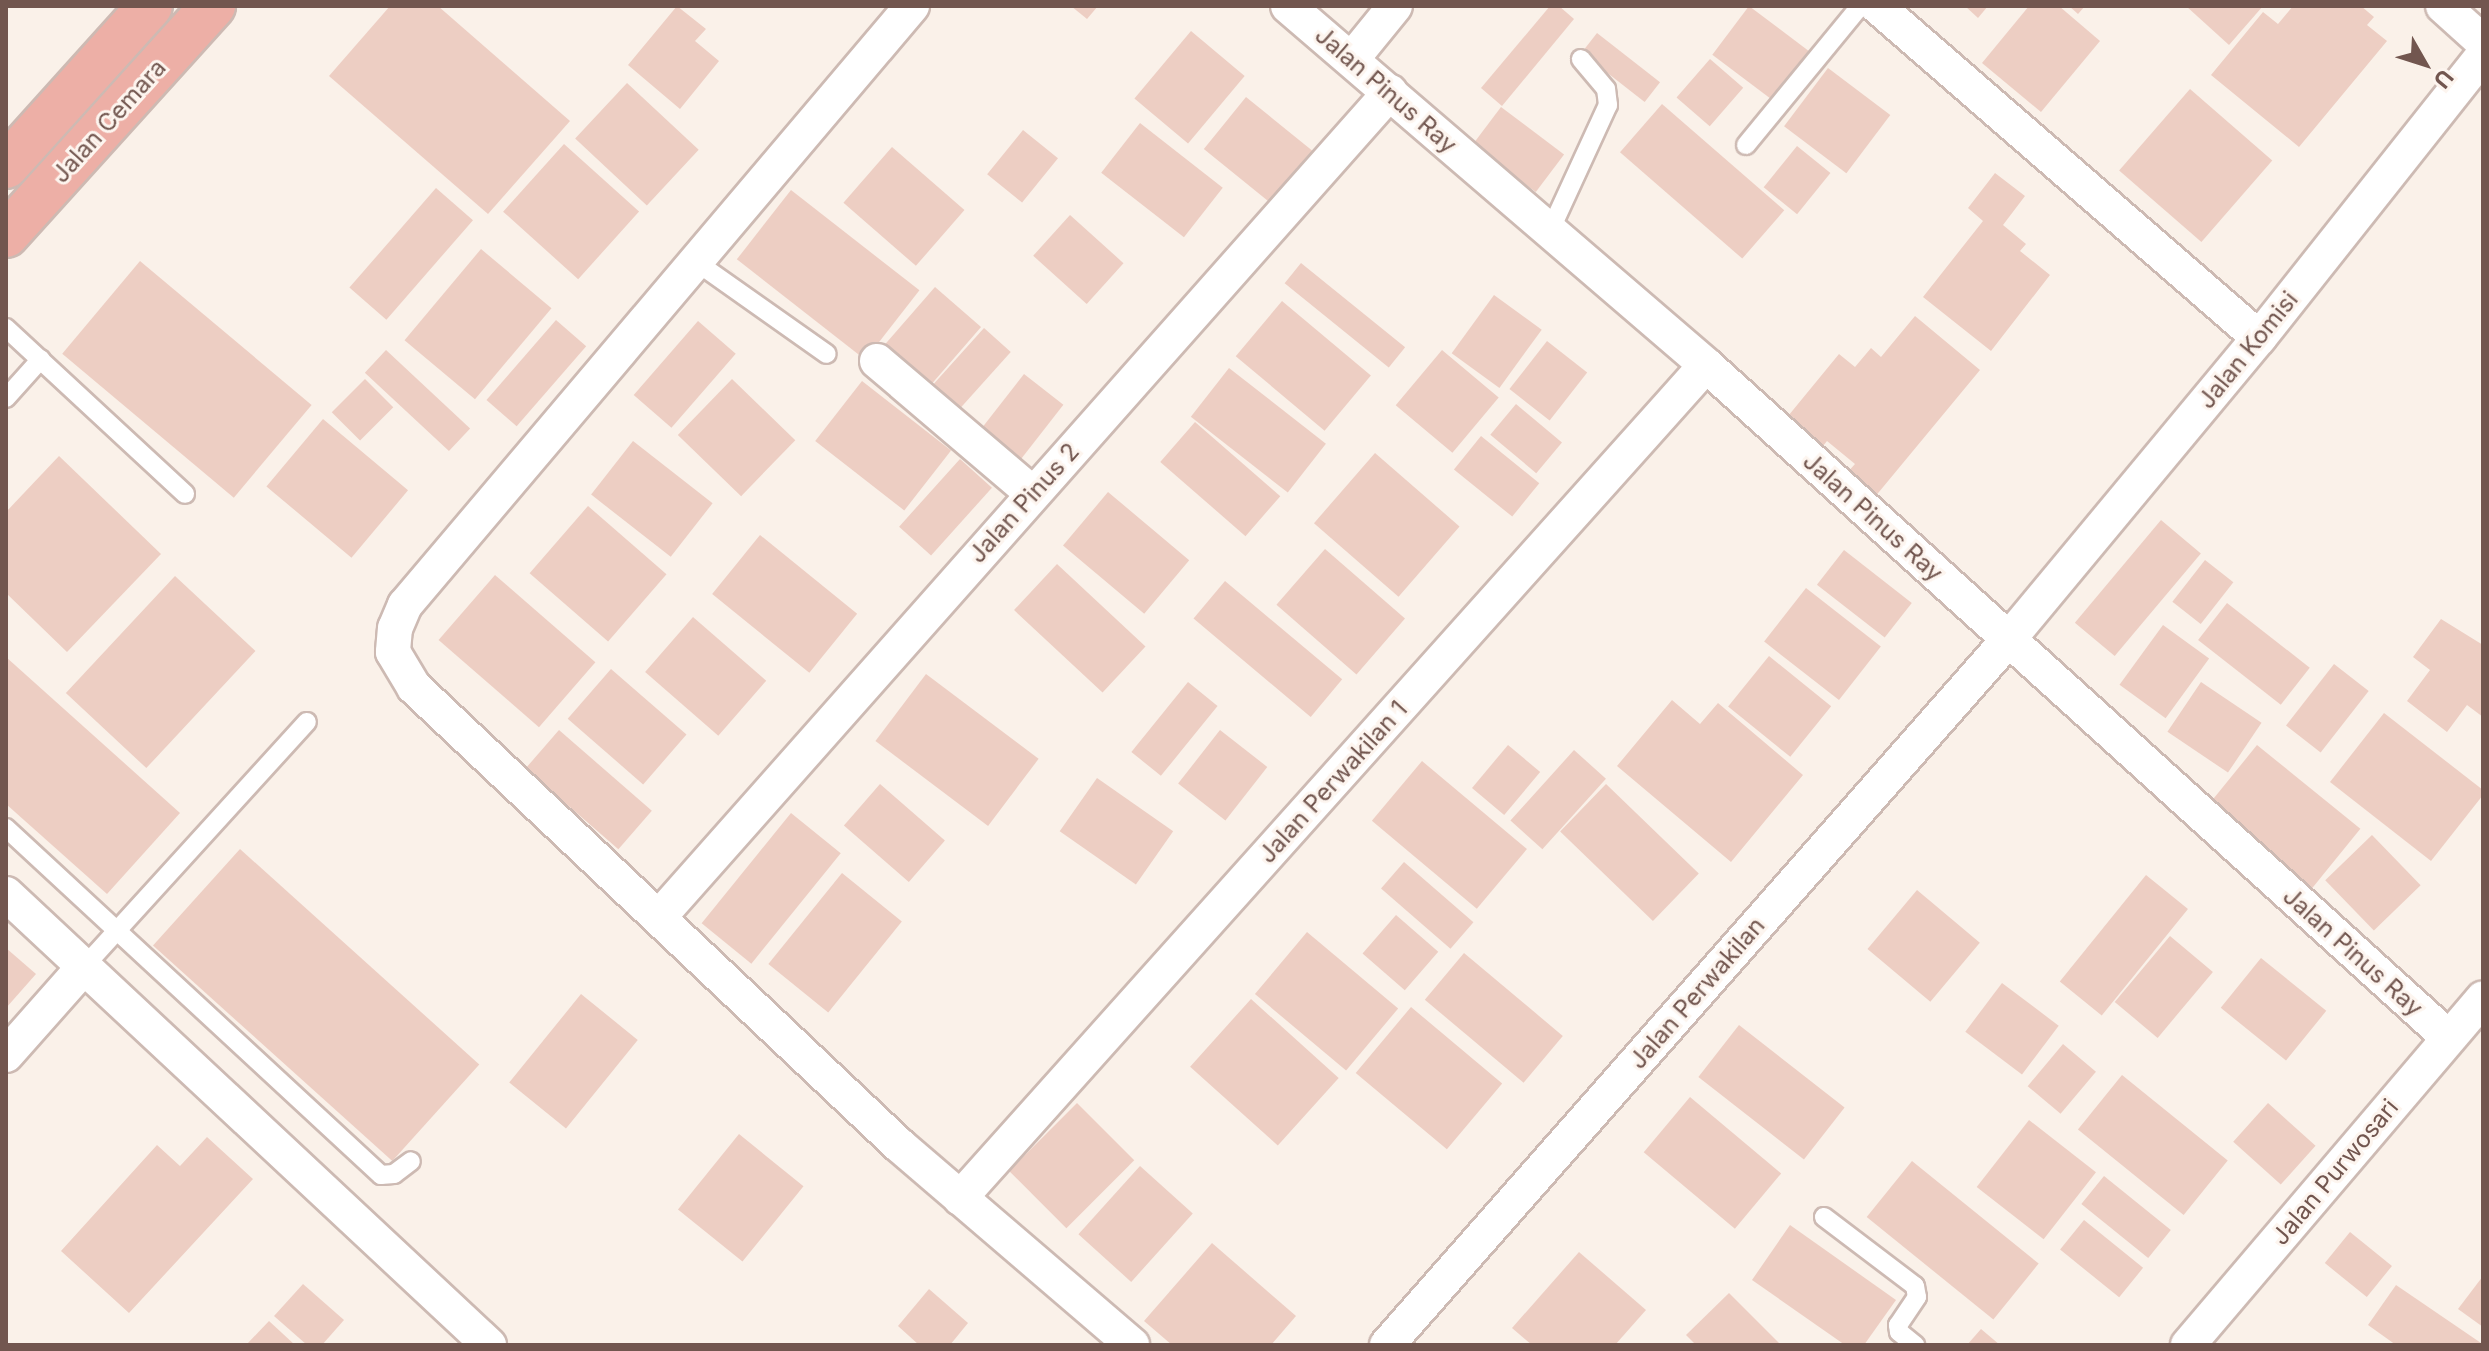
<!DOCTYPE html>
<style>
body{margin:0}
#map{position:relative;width:2489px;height:1351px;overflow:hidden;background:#faf1e9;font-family:Inter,sans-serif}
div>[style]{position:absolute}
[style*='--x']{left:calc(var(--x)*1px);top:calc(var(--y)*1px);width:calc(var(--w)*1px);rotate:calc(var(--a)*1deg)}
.building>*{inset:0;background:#edcec3;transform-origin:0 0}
.roads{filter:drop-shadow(2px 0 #cdbab3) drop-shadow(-2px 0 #cdbab3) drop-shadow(0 2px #cdbab3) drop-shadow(0 -2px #cdbab3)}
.lane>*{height:18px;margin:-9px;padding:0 9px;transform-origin:9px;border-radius:9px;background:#fff}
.street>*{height:34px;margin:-17px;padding:0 17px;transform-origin:17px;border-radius:17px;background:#fff}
.highway>*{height:44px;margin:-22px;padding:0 22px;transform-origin:22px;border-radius:22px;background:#edafa6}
span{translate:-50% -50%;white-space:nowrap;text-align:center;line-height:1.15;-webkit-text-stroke:6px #fdf5ef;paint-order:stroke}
.street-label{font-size:24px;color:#72564f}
.frame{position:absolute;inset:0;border:8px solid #72564f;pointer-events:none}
.north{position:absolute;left:2385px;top:24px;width:80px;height:80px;-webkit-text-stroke:6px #fdf5ef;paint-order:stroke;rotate:129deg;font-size:22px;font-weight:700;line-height:32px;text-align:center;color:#72564f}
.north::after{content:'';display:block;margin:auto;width:28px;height:36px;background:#72564f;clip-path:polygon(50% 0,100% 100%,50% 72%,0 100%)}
</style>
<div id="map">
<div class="building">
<i style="clip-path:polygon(390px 6px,438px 6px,570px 121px,488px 214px,329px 76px)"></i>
<i style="clip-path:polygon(677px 6px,706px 29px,695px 41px,719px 61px,680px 109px,628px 65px)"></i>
<i style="clip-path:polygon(1071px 6px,1098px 6px,1087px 19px)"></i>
<i style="clip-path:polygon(1550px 6px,1559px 6px,1574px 19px,1502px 106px,1481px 88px)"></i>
<i style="left:1749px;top:6px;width:79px;height:61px;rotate:37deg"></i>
<i style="clip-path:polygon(1965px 6px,1988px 6px,1978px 18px)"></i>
<i style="clip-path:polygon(2029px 6px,2059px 6px,2100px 41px,2041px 112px,1982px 63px)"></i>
<i style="clip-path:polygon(2069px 6px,2085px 6px,2078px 14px)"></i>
<i style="clip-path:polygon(2186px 6px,2263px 6px,2229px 45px)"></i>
<i style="clip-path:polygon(2293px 6px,2361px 6px,2374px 17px,2367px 25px,2387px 41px,2299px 147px,2211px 75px,2263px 12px,2278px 24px)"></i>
<i style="left:1191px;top:31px;width:70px;height:88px;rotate:40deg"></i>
<i style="left:1597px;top:33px;width:80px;height:25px;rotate:38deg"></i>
<i style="left:1710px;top:59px;width:44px;height:51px;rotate:41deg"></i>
<i style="left:1828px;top:68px;width:78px;height:73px;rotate:37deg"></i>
<i style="left:627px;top:83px;width:98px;height:76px;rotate:43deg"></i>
<i style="left:2190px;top:89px;width:109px;height:108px;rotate:41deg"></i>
<i style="left:1246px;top:97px;width:87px;height:67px;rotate:39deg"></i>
<i style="left:1662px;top:104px;width:162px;height:64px;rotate:41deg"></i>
<i style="left:1501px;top:107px;width:79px;height:47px;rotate:37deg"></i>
<i style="left:1140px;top:123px;width:105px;height:63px;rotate:38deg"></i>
<i style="left:1023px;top:130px;width:45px;height:57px;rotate:39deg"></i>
<i style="left:564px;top:144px;width:101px;height:91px;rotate:42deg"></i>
<i style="left:1797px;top:146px;width:43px;height:53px;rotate:39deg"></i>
<i style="left:892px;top:147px;width:96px;height:74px;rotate:41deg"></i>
<i style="clip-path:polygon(1995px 173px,2025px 196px,2003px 225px,2026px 244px,2020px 251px,2050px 275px,1991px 351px,1923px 297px,1983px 221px,1968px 208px)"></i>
<i style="left:436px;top:188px;width:49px;height:132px;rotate:41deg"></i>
<i style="left:791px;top:190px;width:163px;height:88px;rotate:38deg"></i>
<i style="left:1070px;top:215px;width:72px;height:55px;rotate:42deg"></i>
<i style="left:481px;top:249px;width:92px;height:119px;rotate:40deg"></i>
<i style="left:140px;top:261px;width:224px;height:121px;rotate:40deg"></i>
<i style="left:1301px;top:263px;width:134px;height:26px;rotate:39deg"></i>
<i style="left:935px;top:287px;width:61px;height:76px;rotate:41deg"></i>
<i style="left:1494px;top:295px;width:59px;height:72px;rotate:36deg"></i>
<i style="left:1282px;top:301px;width:116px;height:72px;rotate:40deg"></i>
<i style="clip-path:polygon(1915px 316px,1980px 370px,1874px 498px,1846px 474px,1855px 464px,1827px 441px,1819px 451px,1784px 421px,1839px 354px,1855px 367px,1871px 348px,1881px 357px)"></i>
<i style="left:556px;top:320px;width:40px;height:106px;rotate:41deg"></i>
<i style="left:698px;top:321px;width:50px;height:98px;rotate:41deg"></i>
<i style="left:984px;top:328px;width:36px;height:86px;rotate:42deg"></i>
<i style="left:1547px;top:341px;width:51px;height:61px;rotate:38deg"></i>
<i style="left:386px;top:350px;width:115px;height:31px;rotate:43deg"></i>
<i style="left:1442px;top:350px;width:74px;height:72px;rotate:40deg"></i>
<i style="left:1229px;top:368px;width:123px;height:62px;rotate:38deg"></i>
<i style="left:1024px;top:374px;width:50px;height:77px;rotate:38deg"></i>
<i style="left:365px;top:379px;width:40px;height:47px;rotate:45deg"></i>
<i style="left:732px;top:379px;width:88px;height:78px;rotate:44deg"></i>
<i style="left:862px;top:381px;width:113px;height:76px;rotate:38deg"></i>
<i style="left:1516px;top:404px;width:60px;height:40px;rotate:40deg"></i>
<i style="left:323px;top:419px;width:111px;height:88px;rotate:40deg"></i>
<i style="left:1195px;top:422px;width:113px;height:53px;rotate:41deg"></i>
<i style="left:1481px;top:436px;width:75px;height:43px;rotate:39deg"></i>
<i style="left:633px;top:441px;width:101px;height:68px;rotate:38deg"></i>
<i style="left:1375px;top:453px;width:112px;height:93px;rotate:41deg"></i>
<i style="clip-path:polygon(59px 456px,161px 554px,67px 652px,6px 593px,6px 512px)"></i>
<i style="left:960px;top:459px;width:43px;height:91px;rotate:42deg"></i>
<i style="left:1108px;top:492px;width:106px;height:70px;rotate:40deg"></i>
<i style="left:588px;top:506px;width:104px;height:89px;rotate:41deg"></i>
<i style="left:2161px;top:520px;width:52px;height:134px;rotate:40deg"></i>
<i style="left:760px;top:535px;width:125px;height:76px;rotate:39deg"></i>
<i style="left:1325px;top:549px;width:106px;height:74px;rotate:41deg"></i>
<i style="left:1844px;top:550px;width:86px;height:44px;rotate:38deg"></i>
<i style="left:2205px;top:560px;width:36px;height:53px;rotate:38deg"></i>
<i style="left:1057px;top:564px;width:121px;height:63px;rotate:43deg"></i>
<i style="left:495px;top:575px;width:133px;height:86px;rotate:41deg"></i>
<i style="left:175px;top:576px;width:110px;height:160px;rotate:43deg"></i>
<i style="left:1225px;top:581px;width:153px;height:49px;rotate:40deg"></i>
<i style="left:1806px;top:588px;width:95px;height:68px;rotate:38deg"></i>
<i style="left:2227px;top:603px;width:105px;height:47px;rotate:38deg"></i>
<i style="left:693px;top:617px;width:97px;height:73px;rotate:41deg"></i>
<i style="clip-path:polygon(2441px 619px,2483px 645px,2483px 717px,2467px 705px,2447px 732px,2407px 701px,2430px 670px,2413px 657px)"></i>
<i style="left:2163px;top:625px;width:57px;height:74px;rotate:36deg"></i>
<i style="left:1769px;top:656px;width:80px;height:65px;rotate:39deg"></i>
<i style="clip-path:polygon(6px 657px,180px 813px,107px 894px,6px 804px)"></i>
<i style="left:2334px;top:664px;width:44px;height:78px;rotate:38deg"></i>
<i style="left:611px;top:669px;width:100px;height:66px;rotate:41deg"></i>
<i style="left:926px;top:674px;width:141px;height:84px;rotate:37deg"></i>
<i style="left:1188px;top:682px;width:38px;height:90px;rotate:39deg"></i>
<i style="left:2201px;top:682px;width:73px;height:60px;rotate:34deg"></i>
<i style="clip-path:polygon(1672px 700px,1700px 724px,1718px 703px,1803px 775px,1731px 862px,1617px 766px)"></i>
<i style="clip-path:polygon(2384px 713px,2483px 790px,2483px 795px,2431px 861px,2330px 782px)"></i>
<i style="left:559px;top:730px;width:123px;height:51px;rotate:41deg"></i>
<i style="left:1220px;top:730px;width:60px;height:68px;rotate:38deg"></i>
<i style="left:1508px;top:745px;width:42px;height:56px;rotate:40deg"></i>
<i style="left:2257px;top:745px;width:133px;height:77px;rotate:39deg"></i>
<i style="left:1574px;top:750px;width:43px;height:95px;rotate:42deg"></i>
<i style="left:1422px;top:761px;width:137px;height:78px;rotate:40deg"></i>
<i style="left:1097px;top:778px;width:93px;height:65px;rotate:35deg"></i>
<i style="left:880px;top:784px;width:86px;height:55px;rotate:41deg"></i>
<i style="left:1606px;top:784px;width:129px;height:66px;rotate:44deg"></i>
<i style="left:791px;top:813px;width:64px;height:142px;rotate:39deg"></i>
<i style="left:2372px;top:835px;width:70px;height:65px;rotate:46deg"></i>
<i style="left:240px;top:849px;width:322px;height:130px;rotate:42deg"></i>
<i style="left:1404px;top:862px;width:92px;height:35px;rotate:41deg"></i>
<i style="left:842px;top:873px;width:77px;height:117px;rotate:39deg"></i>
<i style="left:2146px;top:875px;width:54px;height:137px;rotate:39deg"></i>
<i style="left:1917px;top:890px;width:82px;height:77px;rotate:40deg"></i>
<i style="left:1396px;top:915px;width:56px;height:51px;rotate:41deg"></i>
<i style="left:1307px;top:932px;width:119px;height:81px;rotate:40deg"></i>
<i style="left:2170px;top:936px;width:56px;height:86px;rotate:40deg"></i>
<i style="clip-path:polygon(6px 948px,36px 974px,6px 1008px)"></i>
<i style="left:1464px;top:953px;width:129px;height:61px;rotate:40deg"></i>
<i style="left:2261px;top:958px;width:84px;height:64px;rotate:39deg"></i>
<i style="left:2002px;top:983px;width:71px;height:61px;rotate:37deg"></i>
<i style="left:581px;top:994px;width:73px;height:114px;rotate:39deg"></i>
<i style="left:1251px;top:999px;width:118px;height:91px;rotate:42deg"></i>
<i style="left:1411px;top:1007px;width:119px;height:86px;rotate:40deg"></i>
<i style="left:1739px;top:1025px;width:134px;height:66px;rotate:38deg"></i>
<i style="left:2063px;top:1044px;width:43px;height:55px;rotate:40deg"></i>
<i style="left:2122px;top:1075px;width:136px;height:70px;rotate:39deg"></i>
<i style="left:1690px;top:1097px;width:119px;height:72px;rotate:40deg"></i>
<i style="left:1077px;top:1103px;width:81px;height:96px;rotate:45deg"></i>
<i style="left:2268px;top:1103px;width:64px;height:52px;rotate:42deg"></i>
<i style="left:2029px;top:1120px;width:85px;height:85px;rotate:38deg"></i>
<i style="left:739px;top:1134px;width:83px;height:97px;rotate:39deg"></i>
<i style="clip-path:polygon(207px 1137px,253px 1179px,129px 1313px,61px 1251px,157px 1145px,180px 1166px)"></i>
<i style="left:1912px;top:1161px;width:163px;height:72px;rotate:39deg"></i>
<i style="left:1140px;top:1166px;width:71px;height:92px;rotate:42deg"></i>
<i style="left:2104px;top:1176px;width:86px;height:36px;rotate:39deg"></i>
<i style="left:2084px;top:1220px;width:76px;height:38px;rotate:39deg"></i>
<i style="clip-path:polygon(1790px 1225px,1896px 1300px,1864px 1345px,1845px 1345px,1752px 1280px)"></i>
<i style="left:2350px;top:1232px;width:54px;height:40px;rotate:39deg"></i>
<i style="clip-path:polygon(1212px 1243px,1296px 1316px,1271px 1345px,1172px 1345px,1144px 1321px)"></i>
<i style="clip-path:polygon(1579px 1252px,1646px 1310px,1615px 1345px,1532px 1345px,1512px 1328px)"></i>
<i style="clip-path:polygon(2483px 1276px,2483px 1327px,2458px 1309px)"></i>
<i style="clip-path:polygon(303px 1284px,344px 1320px,322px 1345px,307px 1345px,274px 1316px)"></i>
<i style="clip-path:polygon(2396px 1285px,2481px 1343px,2480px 1345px,2396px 1345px,2368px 1325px)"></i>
<i style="clip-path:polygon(929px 1289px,968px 1323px,950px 1345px,919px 1345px,898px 1326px)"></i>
<i style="clip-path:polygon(1729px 1293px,1781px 1345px,1696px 1345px,1686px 1335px)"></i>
<i style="clip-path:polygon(269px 1321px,295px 1345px,246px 1345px)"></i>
<i style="clip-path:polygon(1981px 1329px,2000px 1345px,1967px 1345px)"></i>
</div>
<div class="roads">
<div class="lane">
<i style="--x:1746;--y:145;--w:180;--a:-50.6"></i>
<i style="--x:1549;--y:233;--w:141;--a:-65.3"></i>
<i style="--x:1608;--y:105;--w:16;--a:-97"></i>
<i style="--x:1606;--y:89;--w:39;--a:-130"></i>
<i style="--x:695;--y:261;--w:161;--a:35.2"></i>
<i style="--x:6;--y:328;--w:244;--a:42.8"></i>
<i style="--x:6;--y:398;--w:52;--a:-48.1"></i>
<i style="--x:6;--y:828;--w:511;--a:42.78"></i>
<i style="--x:381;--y:1175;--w:13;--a:-4"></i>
<i style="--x:394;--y:1174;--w:21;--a:-37"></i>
<i style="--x:82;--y:969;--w:334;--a:-47.7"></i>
<i style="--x:1824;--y:1217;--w:114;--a:37.2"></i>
<i style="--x:1915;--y:1286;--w:11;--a:80"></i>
<i style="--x:1917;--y:1297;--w:34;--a:124"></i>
<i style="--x:1898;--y:1325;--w:7;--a:82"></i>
<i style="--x:1899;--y:1332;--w:21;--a:39"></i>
</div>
<div class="street">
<i style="--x:912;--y:6;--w:785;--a:130.24"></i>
<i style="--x:405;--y:605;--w:25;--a:113"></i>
<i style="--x:395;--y:628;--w:24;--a:95"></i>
<i style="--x:393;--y:652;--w:41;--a:59"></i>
<i style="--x:414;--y:687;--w:667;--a:43.36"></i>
<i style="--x:899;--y:1145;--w:307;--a:40.6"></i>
<i style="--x:1288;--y:6;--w:551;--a:40.66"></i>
<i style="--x:1706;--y:365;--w:1002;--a:42.17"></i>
<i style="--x:1877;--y:6;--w:506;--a:40.99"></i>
<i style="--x:2443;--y:6;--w:54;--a:42"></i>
<i style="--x:1352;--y:59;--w:68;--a:-50.9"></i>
<i style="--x:877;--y:361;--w:204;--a:40.4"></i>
<i style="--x:6;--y:894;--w:661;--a:43.04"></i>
<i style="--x:660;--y:916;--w:1101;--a:-48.46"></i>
<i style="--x:6;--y:1055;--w:115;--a:-48.5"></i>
<i style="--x:960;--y:1198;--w:1118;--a:-48.15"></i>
<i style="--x:1387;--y:1345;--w:940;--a:-48.62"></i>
<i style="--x:2008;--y:640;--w:393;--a:-50.3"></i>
<i style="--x:2259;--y:338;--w:361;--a:-51.6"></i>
<i style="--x:2188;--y:1345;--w:455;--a:-49.6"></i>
</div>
<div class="highway">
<i style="--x:6;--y:166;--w:215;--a:-48"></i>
<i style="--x:6;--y:235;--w:309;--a:-47.9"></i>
</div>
</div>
<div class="street-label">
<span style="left:1386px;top:90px;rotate:41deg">Jalan Pinus Ray</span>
<span style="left:109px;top:121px;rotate:-48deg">Jalan Cemara</span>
<span style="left:2248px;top:350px;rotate:-51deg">Jalan Komisi</span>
<span style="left:1024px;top:503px;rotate:-48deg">Jalan Pinus 2</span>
<span style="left:1873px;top:517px;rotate:42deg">Jalan Pinus Ray</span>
<span style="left:1333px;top:782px;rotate:-48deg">Jalan Perwakilan 1</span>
<span style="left:2353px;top:952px;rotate:42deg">Jalan Pinus Ray</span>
<span style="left:1697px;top:993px;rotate:-49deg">Jalan Perwakilan</span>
<span style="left:2335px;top:1172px;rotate:-50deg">Jalan Purwosari</span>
</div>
<div class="frame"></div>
<div class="north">U</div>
</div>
